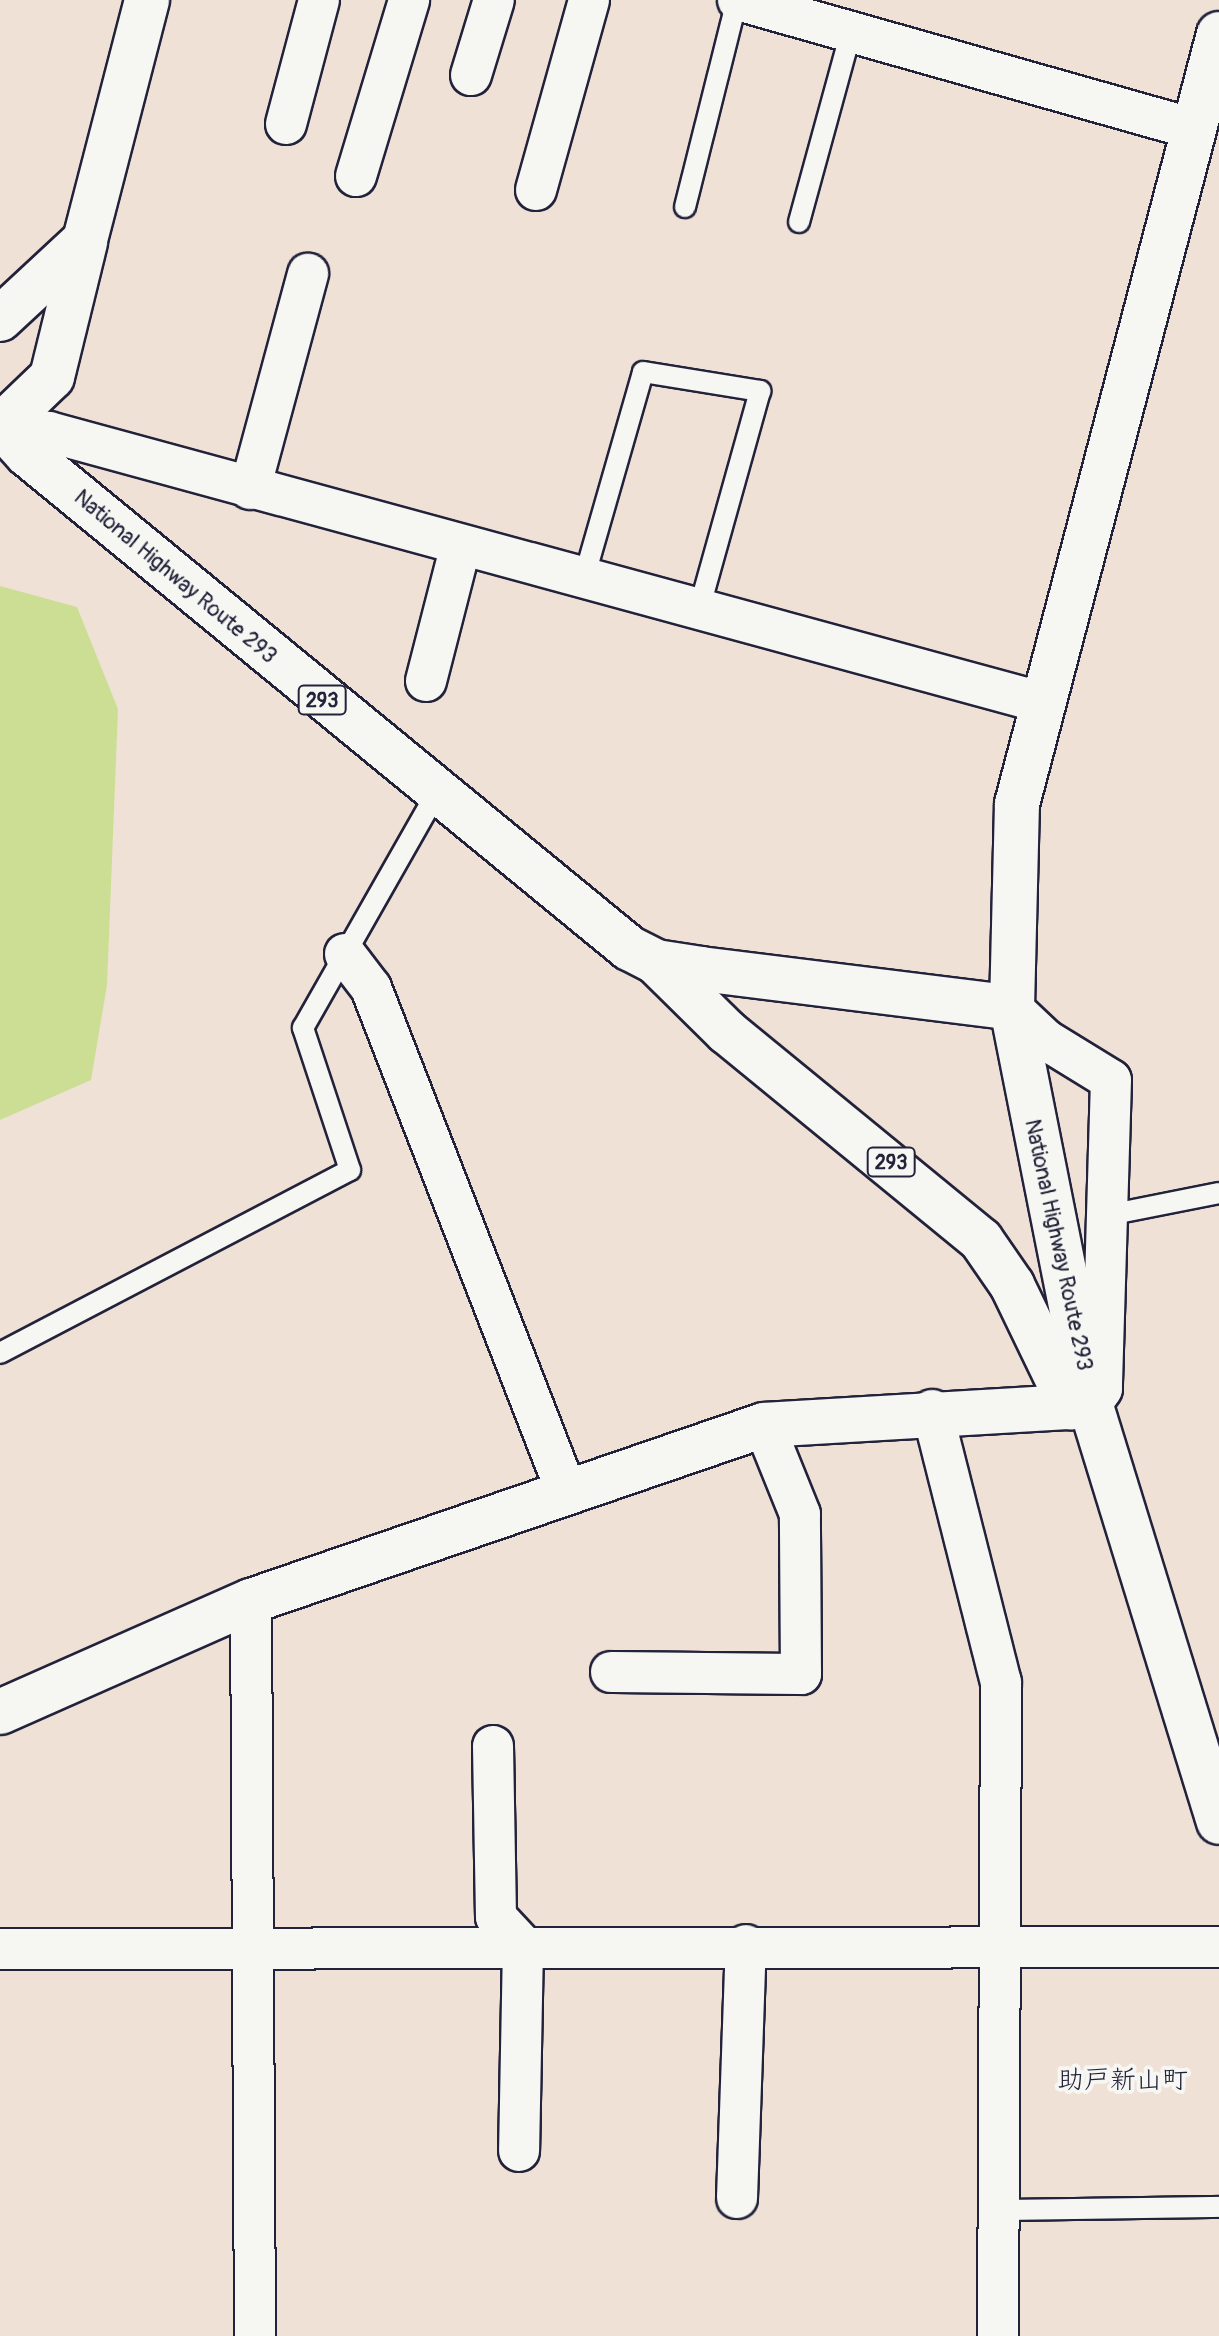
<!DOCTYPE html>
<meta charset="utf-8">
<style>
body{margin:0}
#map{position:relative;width:1219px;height:2336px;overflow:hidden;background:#f0e1d6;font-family:Pangolin,"Klee One",sans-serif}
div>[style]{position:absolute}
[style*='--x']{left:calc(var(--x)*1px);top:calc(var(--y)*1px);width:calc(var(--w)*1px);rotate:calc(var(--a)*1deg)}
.green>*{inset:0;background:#ccde93}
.roads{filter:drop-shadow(2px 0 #22223b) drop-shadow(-2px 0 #22223b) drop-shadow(0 2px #22223b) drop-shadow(0 -2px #22223b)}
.service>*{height:20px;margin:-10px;padding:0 10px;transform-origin:10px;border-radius:10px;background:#f6f6f2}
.minor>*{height:40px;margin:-20px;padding:0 20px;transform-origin:20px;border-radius:20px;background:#f6f6f2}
.tertiary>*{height:44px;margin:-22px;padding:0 22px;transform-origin:22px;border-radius:22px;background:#f6f6f2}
.trunk>*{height:44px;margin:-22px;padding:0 22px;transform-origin:22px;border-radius:22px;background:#f6f6f2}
span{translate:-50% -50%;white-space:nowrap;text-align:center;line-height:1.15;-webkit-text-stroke:8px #f6f6f2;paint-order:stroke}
.shield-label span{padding:2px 6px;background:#f6f6f2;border:2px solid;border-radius:6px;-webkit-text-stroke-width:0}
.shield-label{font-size:20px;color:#22223b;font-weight:700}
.street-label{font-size:22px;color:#22223b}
.quarter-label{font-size:26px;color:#22223b}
</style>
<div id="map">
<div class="green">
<i style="clip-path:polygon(0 586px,77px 607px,118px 709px,107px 985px,91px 1080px,0 1120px)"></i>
</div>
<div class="roads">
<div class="service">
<i style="--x:685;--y:207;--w:213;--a:-75.9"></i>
<i style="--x:799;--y:222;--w:197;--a:-74.7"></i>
<i style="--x:584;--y:578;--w:214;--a:-74"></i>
<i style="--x:643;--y:372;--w:119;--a:9.2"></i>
<i style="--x:760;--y:391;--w:226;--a:105.6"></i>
<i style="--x:1103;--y:1216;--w:118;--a:-11.2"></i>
<i style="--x:0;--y:1353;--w:395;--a:-27.6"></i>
<i style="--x:350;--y:1170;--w:150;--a:-108.3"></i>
<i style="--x:303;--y:1028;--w:269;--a:-60.4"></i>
<i style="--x:998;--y:2210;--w:221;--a:-0.8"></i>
</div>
<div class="minor">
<i style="--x:738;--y:0;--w:474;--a:15.8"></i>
<i style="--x:471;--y:75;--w:78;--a:-73"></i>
<i style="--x:286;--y:124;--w:128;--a:-75.1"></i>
<i style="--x:356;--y:176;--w:184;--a:-73.2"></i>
<i style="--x:536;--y:190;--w:197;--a:-74.4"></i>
<i style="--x:2;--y:425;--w:48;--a:8.5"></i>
<i style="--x:49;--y:432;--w:1027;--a:15.24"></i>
<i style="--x:250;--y:489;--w:223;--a:-74.9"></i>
<i style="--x:426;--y:681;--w:140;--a:-75.6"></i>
<i style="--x:345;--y:954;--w:43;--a:52.6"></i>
<i style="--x:371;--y:988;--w:542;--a:68.79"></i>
<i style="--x:1012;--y:1008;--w:47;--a:43.3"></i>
<i style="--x:1046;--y:1040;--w:76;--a:31.6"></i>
<i style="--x:1111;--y:1080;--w:309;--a:91.7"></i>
<i style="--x:1102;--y:1389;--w:12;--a:125"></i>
<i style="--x:932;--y:1410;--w:281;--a:75.8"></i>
<i style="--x:1001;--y:1682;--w:654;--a:90.26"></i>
<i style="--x:251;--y:1601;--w:735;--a:89.69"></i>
<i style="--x:611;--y:1672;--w:190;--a:0.6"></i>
<i style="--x:801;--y:1674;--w:160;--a:-90.4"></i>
<i style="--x:800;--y:1514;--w:96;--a:-112"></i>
<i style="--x:493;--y:1746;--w:171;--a:89"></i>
<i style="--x:496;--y:1917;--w:40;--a:47"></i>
<i style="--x:523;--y:1946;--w:205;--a:91.1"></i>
<i style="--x:0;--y:1949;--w:1219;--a:-0.09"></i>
<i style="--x:737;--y:2198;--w:253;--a:-88"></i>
</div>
<div class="tertiary">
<i style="--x:0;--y:319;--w:116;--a:-42.9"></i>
<i style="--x:85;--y:240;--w:248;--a:-75.5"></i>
<i style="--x:2;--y:425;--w:69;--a:-43.8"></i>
<i style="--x:52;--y:377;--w:138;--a:-76.2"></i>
<i style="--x:1012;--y:1008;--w:204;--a:-88.6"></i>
<i style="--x:1017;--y:804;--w:796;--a:-75.3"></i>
<i style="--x:0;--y:1712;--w:274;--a:-23.9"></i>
<i style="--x:251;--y:1601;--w:542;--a:-18.94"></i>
<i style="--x:764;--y:1425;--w:308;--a:-3.4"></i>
</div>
<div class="trunk">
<i style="--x:0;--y:424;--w:40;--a:48"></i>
<i style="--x:27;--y:454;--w:779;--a:39.37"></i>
<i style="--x:629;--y:948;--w:30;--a:27"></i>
<i style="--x:656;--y:962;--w:46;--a:8.8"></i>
<i style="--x:701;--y:969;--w:313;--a:7.1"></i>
<i style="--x:1012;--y:1008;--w:406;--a:78.8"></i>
<i style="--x:1091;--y:1406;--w:435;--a:72.9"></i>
<i style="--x:656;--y:962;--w:100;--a:44.6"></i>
<i style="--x:727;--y:1032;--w:328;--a:39.3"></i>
<i style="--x:981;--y:1240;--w:55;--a:55.4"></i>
<i style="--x:1012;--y:1285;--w:136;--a:64.2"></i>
</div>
</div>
<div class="shield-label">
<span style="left:322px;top:700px">293</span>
<span style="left:891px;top:1162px">293</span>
</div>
<div class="street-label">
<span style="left:175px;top:577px;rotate:40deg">National Highway Route 293</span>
<span style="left:1058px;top:1245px;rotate:78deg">National Highway Route 293</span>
</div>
<div class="quarter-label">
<span style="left:1123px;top:2081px">助戸新山町</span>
</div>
</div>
